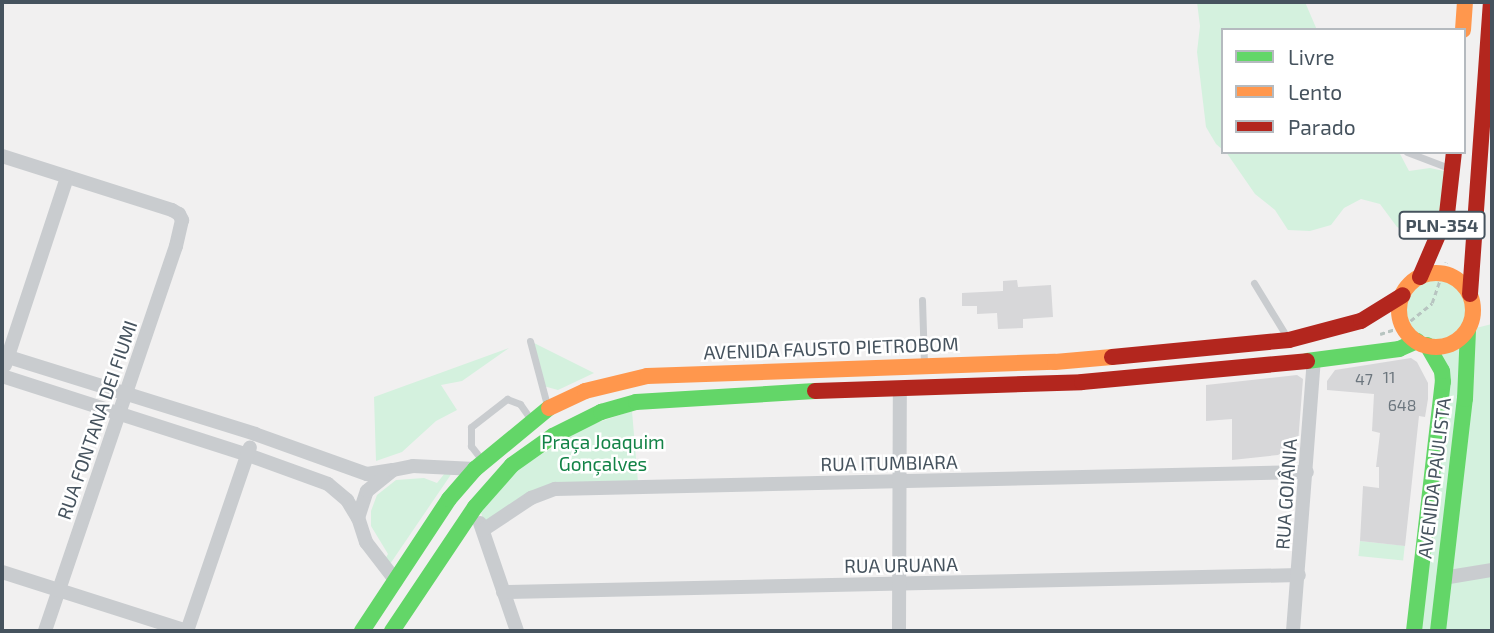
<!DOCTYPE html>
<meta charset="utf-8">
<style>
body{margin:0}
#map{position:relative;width:1494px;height:633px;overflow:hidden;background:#f1f0f0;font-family:"Exo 2",sans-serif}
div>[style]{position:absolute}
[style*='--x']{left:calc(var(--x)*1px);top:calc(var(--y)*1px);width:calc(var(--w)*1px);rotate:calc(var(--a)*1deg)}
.green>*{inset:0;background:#d4f1de;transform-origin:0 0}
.round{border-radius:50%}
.building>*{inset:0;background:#d7d7d9}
.path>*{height:2.5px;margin-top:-1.25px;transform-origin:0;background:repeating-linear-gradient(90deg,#b7c4c0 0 5px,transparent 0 8.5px)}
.lane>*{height:7px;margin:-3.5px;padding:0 3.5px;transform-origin:3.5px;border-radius:3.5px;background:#c9cccf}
.street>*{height:14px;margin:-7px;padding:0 7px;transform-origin:7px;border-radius:7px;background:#c9cccf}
.fast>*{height:16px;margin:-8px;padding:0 8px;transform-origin:8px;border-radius:8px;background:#63d668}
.slow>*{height:16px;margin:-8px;padding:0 8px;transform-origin:8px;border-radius:8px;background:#ff974d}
.slow>.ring{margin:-8px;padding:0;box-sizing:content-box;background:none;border:16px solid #ff974d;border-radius:50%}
.jam>*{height:16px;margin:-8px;padding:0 8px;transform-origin:8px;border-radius:8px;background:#b3261e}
span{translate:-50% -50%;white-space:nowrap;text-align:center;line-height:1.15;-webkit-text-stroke:5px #fff;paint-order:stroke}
.number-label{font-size:16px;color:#6c767e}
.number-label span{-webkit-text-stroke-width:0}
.shield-label span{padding:2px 5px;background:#fff;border:2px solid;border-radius:5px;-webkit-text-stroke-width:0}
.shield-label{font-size:18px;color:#46535e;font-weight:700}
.street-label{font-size:19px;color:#46535e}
.park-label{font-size:19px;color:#138347}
.frame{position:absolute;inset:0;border:4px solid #46535e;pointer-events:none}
.legend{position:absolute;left:1221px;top:28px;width:245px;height:126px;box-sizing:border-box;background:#fff;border:2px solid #b5babf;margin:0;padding:9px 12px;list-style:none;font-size:21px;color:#46535e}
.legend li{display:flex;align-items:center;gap:14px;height:35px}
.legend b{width:35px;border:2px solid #b5babf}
</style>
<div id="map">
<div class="green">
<i style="clip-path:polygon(1197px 2px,1305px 2px,1317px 30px,1223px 30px,1223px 150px,1216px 144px,1206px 127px,1197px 52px,1200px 26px)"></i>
<i style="clip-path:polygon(1226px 152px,1399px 152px,1409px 171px,1430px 168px,1453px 173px,1438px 233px,1417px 236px,1397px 227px,1380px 204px,1361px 199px,1344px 208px,1331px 225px,1310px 231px,1288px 230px,1275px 210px,1255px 194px)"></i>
<i class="round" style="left:1406px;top:279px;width:62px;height:62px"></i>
<i style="clip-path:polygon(1492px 324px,1492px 631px,1414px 631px,1439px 347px,1450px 344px,1468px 330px)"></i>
<i style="clip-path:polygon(530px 341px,594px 373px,558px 390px,547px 387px,542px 385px)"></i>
<i style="clip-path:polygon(509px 348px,462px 381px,441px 385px,457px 410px,436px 421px,402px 452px,376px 461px,374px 397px)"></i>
<i style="clip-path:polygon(632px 411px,638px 482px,553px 484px,484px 524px,480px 508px,518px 469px,587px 426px)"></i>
<i style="clip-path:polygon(445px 473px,452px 473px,388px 567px,384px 561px,388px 554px,371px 526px,371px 511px,377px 495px,396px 480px,424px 478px,437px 483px)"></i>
<i style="left:1360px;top:541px;width:45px;height:15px;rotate:6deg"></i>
</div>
<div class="building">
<i style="clip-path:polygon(1017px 280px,1018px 287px,1051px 285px,1053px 317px,1023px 319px,1023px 328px,998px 329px,997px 313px,977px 314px,977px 306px,962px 306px,962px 293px,1003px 291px,1003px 281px)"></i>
<i style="clip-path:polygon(1411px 358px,1417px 362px,1428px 383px,1428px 399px,1425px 417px,1419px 416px,1405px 546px,1360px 541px,1363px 486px,1379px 488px,1379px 467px,1376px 467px,1380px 433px,1372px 431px,1374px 394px,1327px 390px,1327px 381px,1335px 370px)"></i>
<i style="clip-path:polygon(1297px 375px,1303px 379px,1298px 443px,1278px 455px,1232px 460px,1232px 419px,1206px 421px,1206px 385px)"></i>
</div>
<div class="path">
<i style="--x:1380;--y:334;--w:25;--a:-18"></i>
<i style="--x:1404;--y:326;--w:36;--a:-39"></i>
<i style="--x:1432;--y:303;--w:43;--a:-71.1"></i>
</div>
<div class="lane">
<i style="--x:1407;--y:152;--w:45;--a:20.9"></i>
<i style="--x:1254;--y:283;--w:63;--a:58.6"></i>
<i style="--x:922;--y:300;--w:62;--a:88.2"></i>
<i style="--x:530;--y:341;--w:66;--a:75.1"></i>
<i style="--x:482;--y:460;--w:18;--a:-128"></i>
<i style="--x:471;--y:446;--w:19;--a:-90"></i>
<i style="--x:471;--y:427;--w:46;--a:-37.9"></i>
<i style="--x:507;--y:399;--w:14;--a:21"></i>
<i style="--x:520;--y:404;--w:19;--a:55"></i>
</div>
<div class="street">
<i style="--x:2;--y:156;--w:178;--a:17.6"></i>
<i style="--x:172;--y:210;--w:8;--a:30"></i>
<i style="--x:179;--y:214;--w:7;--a:63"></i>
<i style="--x:182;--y:220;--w:27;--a:103"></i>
<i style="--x:176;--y:246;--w:407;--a:108.8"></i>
<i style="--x:2;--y:355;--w:265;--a:17.3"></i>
<i style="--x:255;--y:434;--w:119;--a:19.7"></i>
<i style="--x:367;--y:474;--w:26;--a:-9"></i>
<i style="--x:5;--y:365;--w:198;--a:-71.7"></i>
<i style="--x:2;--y:376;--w:258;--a:17.8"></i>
<i style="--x:248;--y:455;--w:85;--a:19.9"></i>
<i style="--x:328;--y:484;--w:25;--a:40"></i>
<i style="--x:347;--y:500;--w:21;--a:59"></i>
<i style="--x:480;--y:523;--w:114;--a:71.1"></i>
<i style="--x:483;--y:530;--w:58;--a:-33.7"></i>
<i style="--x:531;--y:498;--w:26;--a:-21"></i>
<i style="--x:555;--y:489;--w:752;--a:-1.3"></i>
<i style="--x:2;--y:572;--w:194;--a:17.7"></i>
<i style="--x:1443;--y:578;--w:50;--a:-9.3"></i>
<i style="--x:396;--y:581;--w:49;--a:-127.6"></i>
<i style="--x:366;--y:542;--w:25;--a:-108"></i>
<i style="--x:358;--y:518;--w:28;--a:-72"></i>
<i style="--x:367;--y:491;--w:33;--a:-39"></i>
<i style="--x:393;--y:470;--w:20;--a:-11"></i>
<i style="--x:413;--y:466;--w:62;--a:2.8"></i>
<i style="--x:503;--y:592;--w:796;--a:-1.22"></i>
<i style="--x:187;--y:631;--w:194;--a:-71.1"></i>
<i style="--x:899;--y:631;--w:243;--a:-89.8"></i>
<i style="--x:1293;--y:631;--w:272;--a:-85.6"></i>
</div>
<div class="fast">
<i style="--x:1307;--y:361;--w:93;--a:-7.4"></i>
<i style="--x:1399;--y:349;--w:20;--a:-24"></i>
<i style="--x:362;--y:631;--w:158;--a:-56.6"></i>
<i style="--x:449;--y:499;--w:40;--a:-49"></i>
<i style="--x:475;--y:469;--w:96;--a:-39.5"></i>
<i style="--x:392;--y:631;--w:149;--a:-56.2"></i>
<i style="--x:475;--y:507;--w:56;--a:-48.6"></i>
<i style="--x:512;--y:465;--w:50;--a:-35.3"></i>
<i style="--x:553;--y:436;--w:54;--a:-26.6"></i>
<i style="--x:601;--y:412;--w:36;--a:-16"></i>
<i style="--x:636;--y:402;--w:179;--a:-3.5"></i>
<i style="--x:1414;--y:631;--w:251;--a:-83.4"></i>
<i style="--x:1443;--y:382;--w:11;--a:-95"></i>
<i style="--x:1442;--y:371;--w:30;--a:-120"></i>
<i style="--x:1438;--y:631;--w:234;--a:-83.4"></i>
<i style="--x:1465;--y:399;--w:69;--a:-87.5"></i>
</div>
<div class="slow">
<i style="--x:1463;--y:30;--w:28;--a:-86"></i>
<i class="ring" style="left:1399px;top:273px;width:58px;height:58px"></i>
<i style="--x:549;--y:408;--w:40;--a:-25"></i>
<i style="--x:585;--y:391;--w:64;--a:-13.6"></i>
<i style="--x:647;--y:376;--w:408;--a:-2"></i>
<i style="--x:1055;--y:362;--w:57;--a:-5"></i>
</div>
<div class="jam">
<i style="--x:1420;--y:277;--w:69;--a:-66.8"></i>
<i style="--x:1447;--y:214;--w:62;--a:-83.6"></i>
<i style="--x:1470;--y:294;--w:293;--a:-85.9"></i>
<i style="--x:1112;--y:357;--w:178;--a:-5.5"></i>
<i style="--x:1289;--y:340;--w:74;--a:-14.8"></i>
<i style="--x:1361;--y:321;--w:49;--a:-31.8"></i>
<i style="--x:815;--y:391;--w:267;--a:-1.9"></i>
<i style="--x:1082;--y:382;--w:226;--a:-5.3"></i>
</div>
<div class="number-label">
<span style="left:1389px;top:377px">11</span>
<span style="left:1364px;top:379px">47</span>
<span style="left:1402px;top:405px">648</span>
</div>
<div class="shield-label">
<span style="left:1442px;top:225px">PLN-354</span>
</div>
<div class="street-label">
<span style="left:831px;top:348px;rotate:-2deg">AVENIDA FAUSTO PIETROBOM</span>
<span style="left:97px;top:420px;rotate:-71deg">RUA FONTANA DEI FIUMI</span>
<span style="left:889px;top:463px;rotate:-1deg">RUA ITUMBIARA</span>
<span style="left:1434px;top:478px;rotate:-83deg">AVENIDA PAULISTA</span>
<span style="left:1286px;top:494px;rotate:-86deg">RUA GOIÂNIA</span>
<span style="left:901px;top:565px;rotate:-1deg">RUA URUANA</span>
</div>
<div class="park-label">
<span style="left:603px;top:453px">Praça Joaquim<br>Gonçalves</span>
</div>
<div class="frame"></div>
<ul class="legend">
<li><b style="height:9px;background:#63d668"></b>Livre</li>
<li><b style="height:9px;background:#ff974d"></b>Lento</li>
<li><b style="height:9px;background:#b3261e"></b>Parado</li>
</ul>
</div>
